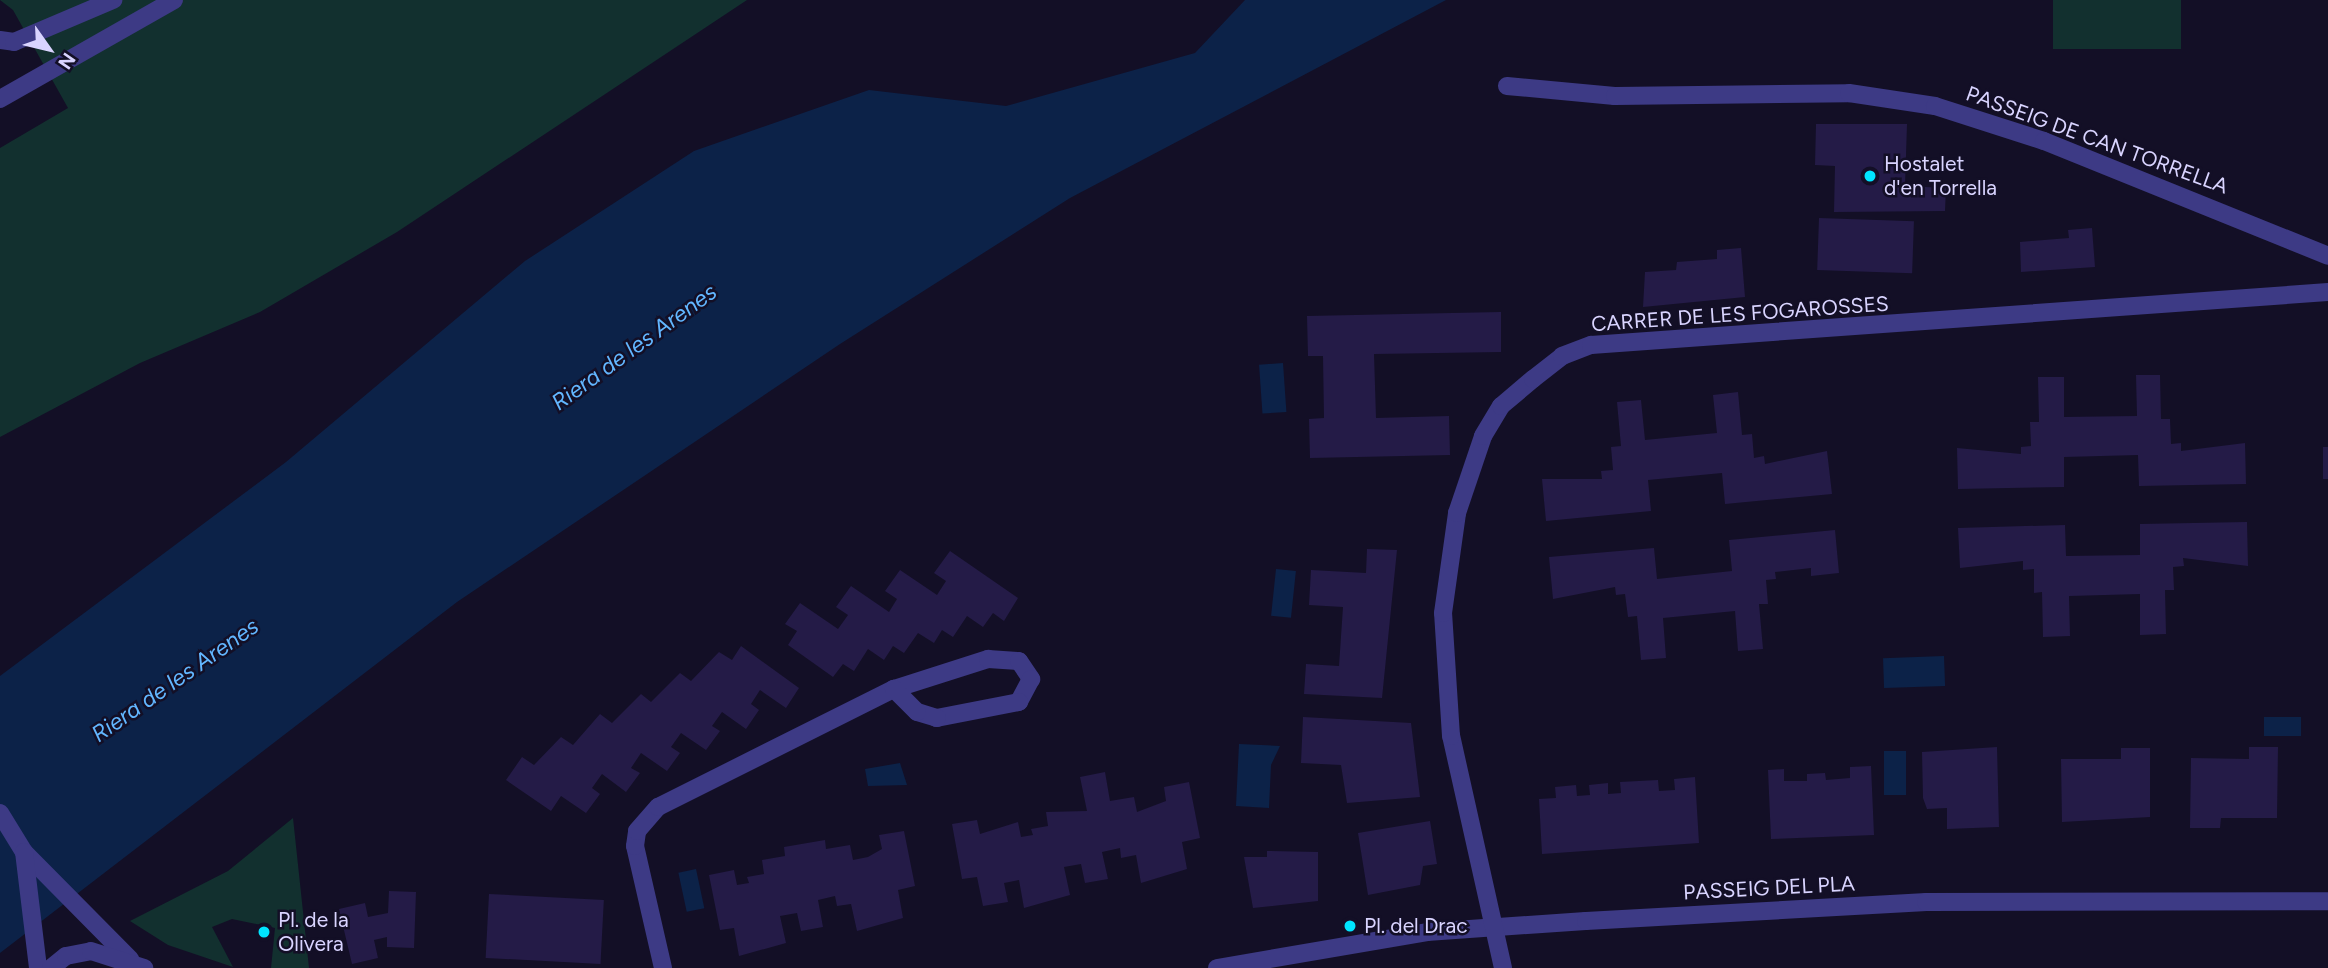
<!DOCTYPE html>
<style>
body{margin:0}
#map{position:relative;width:2328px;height:968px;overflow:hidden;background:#130f26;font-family:Figtree,sans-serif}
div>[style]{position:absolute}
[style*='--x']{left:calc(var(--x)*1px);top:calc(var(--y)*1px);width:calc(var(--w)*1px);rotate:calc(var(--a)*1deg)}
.green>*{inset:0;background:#12302f;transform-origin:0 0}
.water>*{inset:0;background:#0c2248;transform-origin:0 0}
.building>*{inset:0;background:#241b47;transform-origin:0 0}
.minor>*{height:18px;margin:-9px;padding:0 9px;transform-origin:9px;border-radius:9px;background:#3d3a85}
.dots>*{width:19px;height:19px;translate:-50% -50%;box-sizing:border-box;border:4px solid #130f26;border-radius:50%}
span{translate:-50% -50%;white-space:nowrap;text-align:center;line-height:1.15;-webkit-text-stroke:5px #130f26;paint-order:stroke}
.street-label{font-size:21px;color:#d9d4ff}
.poi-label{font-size:21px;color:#d9d4ff}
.left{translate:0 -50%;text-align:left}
.water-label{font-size:23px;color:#62b6ff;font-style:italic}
.north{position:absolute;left:14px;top:14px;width:70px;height:70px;-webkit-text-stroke:5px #130f26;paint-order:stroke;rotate:124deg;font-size:19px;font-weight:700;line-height:28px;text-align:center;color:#d9d4ff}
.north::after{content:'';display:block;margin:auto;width:24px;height:32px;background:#d9d4ff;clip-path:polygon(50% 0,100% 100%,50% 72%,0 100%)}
</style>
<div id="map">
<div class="green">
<i style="clip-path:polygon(0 0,747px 0,397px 232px,260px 312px,140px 363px,0 437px,0 148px,68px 108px,13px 10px)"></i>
<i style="left:2053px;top:0;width:128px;height:49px"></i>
<i style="clip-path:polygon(293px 818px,309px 968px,271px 968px,275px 928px,232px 919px,212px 927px,233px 967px,168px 945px,130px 921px,228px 871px)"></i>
</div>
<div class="water">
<i style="clip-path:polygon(1245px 0,1446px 0,1070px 198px,840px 344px,457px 602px,0 953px,0 676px,286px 462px,525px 261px,694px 151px,869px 90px,1006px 106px,1195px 53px)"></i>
<i style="left:1283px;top:363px;width:49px;height:24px;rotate:86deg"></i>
<i style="left:1276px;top:569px;width:20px;height:47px;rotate:6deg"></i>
<i style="left:1944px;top:656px;width:30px;height:61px;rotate:88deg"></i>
<i style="left:2264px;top:717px;width:37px;height:19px"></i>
<i style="clip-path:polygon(1239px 744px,1280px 746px,1271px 765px,1269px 808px,1236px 806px)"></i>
<i style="left:1884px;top:751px;width:22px;height:44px"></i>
<i style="clip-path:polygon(900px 763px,907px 785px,868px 786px,865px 769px)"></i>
<i style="left:696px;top:869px;width:40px;height:18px;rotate:78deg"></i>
</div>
<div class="building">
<i style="clip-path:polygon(1816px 124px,1907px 124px,1905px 186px,1946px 188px,1945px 211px,1834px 212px,1835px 166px,1815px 165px)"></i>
<i style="left:1819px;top:218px;width:95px;height:52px;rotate:2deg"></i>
<i style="clip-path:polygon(2092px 228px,2095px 267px,2021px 272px,2020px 242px,2069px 238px,2068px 230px)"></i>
<i style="clip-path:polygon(1741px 248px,1745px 297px,1643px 307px,1645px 272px,1676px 270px,1677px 262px,1717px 259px,1717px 250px)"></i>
<i style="clip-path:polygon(1501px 312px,1501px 352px,1374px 354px,1376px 418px,1449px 416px,1450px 455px,1310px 458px,1309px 419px,1324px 418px,1323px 356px,1308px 356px,1307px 316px)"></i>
<i style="clip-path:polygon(2136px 375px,2160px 375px,2161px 419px,2170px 419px,2171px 444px,2181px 443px,2181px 451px,2245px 443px,2246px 484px,2139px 486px,2138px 455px,2064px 457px,2064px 487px,1958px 489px,1957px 448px,2021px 454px,2021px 447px,2031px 446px,2030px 422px,2039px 422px,2038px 377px,2064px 377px,2064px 417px,2137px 416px)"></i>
<i style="clip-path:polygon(1738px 392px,1742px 435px,1752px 434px,1754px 458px,1764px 456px,1765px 464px,1827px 451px,1832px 494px,1725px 504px,1722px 473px,1648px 480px,1651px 511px,1546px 521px,1542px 479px,1602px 479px,1601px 471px,1613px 470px,1611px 447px,1621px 446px,1617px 402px,1641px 400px,1645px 440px,1717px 433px,1713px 395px)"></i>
<i style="left:2323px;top:447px;width:5px;height:32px"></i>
<i style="clip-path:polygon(2247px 522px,2248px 566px,2183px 558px,2184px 566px,2173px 567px,2174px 590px,2165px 590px,2166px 634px,2140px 635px,2140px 594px,2069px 596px,2070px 636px,2043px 637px,2042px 592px,2034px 593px,2034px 569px,2023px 570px,2023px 561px,1960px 568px,1958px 528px,2065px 525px,2066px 556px,2140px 555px,2140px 524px)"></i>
<i style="clip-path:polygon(1835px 530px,1839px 573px,1811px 576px,1811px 568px,1775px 572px,1776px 579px,1766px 580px,1768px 604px,1759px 604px,1763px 649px,1738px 651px,1735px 611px,1663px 618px,1666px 658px,1641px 660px,1637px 616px,1628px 617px,1625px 594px,1616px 595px,1615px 587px,1553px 599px,1549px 557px,1654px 548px,1657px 579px,1732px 571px,1729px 540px)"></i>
<i style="clip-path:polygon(1367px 549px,1397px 550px,1382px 698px,1304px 694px,1306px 664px,1339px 666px,1343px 607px,1309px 605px,1311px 570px,1366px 573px)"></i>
<i style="clip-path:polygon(950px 551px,1018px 598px,1004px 621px,993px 613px,983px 627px,967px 616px,953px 637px,942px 630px,934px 643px,918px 633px,904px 653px,893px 646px,884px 660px,868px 649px,854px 671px,843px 664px,833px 677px,788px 645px,797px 631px,785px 624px,800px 603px,838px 629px,848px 615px,836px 607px,851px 586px,889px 612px,897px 599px,885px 591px,900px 570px,937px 595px,946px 581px,934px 573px)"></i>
<i style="clip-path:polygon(741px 646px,799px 688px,786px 708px,760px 690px,751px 704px,759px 710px,746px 729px,722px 712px,712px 726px,720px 731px,706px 750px,681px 733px,671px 747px,680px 753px,667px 771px,641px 753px,631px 768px,640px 773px,626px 792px,602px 774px,592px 788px,600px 794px,586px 813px,561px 796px,551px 811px,506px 780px,522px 757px,534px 765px,561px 737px,573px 745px,600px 714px,612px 723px,641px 694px,651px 702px,680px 673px,691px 681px,719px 652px,732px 660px)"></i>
<i style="clip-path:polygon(1303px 717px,1411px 723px,1420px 797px,1347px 803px,1341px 765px,1301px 763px)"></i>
<i style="clip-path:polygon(1997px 747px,1999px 827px,1947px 829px,1947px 808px,1927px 809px,1923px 798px,1922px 752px)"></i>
<i style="clip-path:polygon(2249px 747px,2278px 747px,2277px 818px,2221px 818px,2220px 828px,2190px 828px,2191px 758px,2249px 759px)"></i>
<i style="clip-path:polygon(2121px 748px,2150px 748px,2150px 817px,2062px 822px,2061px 759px,2121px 759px)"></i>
<i style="clip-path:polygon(1871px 766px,1874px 835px,1771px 839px,1768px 770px,1784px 769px,1784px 781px,1807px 781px,1807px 774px,1825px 773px,1826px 780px,1850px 778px,1850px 767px)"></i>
<i style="clip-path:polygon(1105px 772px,1110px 801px,1134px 797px,1137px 812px,1166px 801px,1164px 787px,1189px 782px,1200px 838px,1182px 842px,1187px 869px,1141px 883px,1136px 855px,1121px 858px,1120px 848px,1102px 852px,1108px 879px,1085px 883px,1081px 864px,1064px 867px,1070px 895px,1024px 908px,1019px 880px,1004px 883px,1008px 902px,983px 906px,977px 877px,962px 879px,952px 824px,977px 820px,980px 834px,1018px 822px,1021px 837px,1033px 835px,1031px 829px,1048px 826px,1046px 812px,1087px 811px,1080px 777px)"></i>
<i style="clip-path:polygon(1695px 777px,1699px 843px,1542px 854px,1539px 799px,1556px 798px,1555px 787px,1576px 785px,1577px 796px,1590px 795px,1589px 785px,1608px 783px,1608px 794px,1621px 793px,1620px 782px,1658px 780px,1659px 791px,1675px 790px,1674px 779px)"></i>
<i style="clip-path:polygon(1430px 821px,1437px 864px,1423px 866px,1420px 885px,1368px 895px,1358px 833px)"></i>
<i style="clip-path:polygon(904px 831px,915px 886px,898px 890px,903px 918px,857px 931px,851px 904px,837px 906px,835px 896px,818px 900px,823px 927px,801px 931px,797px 913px,780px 916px,786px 943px,739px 956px,734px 928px,720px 930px,709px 875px,734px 870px,737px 885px,749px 883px,747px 877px,764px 874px,762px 860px,785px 856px,784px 847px,825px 840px,826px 849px,850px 845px,853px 860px,868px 857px,882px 849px,879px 835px)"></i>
<i style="clip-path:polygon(1267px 851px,1318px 852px,1318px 901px,1253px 908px,1244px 857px,1267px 857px)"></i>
<i style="clip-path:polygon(389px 891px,416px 892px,414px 948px,387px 947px,387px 937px,374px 940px,378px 958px,352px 964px,339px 909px,365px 903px,368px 917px,388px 913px)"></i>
<i style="left:489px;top:894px;width:115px;height:64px;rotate:3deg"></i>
</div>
<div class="minor">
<i style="--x:0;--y:40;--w:14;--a:8"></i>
<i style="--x:14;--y:42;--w:108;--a:-23"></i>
<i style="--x:1507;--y:86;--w:108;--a:5.3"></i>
<i style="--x:1615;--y:96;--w:234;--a:-0.7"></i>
<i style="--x:1849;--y:93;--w:87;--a:8.6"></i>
<i style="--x:1935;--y:106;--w:114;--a:17.8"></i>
<i style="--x:2044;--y:141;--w:306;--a:22"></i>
<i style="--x:0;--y:99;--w:200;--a:-29.6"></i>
<i style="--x:0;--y:813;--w:46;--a:58.4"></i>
<i style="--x:24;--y:852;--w:151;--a:45.3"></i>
<i style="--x:24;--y:852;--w:117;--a:83.1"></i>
<i style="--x:51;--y:968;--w:19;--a:-39"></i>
<i style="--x:66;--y:956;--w:25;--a:-11"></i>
<i style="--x:91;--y:951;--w:56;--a:17.8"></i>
<i style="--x:663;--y:968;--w:125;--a:-102.9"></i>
<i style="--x:635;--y:846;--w:15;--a:-82"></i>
<i style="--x:637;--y:831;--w:32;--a:-49"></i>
<i style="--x:658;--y:807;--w:264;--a:-26.6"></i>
<i style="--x:894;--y:689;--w:99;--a:-17.7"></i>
<i style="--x:988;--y:659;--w:31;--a:4"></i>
<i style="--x:1019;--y:661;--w:22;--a:56"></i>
<i style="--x:1031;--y:679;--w:26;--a:118"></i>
<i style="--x:1019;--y:702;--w:84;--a:169"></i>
<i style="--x:937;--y:718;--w:21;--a:-163"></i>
<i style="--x:917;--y:712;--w:33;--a:-135"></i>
<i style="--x:1217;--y:968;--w:213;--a:-9.7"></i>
<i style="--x:1427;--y:932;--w:159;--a:-4"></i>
<i style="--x:1586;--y:921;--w:341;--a:-3.2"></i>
<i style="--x:1926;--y:902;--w:402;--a:-0.1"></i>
<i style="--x:1503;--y:968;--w:238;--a:-102.6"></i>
<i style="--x:1451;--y:736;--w:123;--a:-93.7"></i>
<i style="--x:1443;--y:613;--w:101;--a:-82"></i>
<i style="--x:1457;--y:513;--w:81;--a:-71.3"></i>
<i style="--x:1483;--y:436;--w:35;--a:-59"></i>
<i style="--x:1501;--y:406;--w:42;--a:-40.2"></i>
<i style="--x:1533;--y:379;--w:37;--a:-38"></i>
<i style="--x:1562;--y:356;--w:31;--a:-21"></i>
<i style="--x:1591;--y:345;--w:739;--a:-4.11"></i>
</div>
<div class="dots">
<i style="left:1870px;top:176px;background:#00e5ff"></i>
<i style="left:1350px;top:926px;background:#00e5ff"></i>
<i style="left:264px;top:932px;background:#00e5ff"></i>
</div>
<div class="street-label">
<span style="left:2097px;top:140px;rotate:20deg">PASSEIG DE CAN TORRELLA</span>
<span style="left:1740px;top:314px;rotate:-4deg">CARRER DE LES FOGAROSSES</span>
<span style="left:1769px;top:888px;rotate:-3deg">PASSEIG DEL PLA</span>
</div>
<div class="poi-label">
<span class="left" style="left:1884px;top:176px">Hostalet<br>d'en Torrella</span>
<span class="left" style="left:278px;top:932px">Pl. de la<br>Olivera</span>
<span class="left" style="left:1364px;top:926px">Pl. del Drac</span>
</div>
<div class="water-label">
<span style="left:634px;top:347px;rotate:-36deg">Riera de les Arenes</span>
<span style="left:175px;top:680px;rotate:-35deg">Riera de les Arenes</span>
</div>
<div class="north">N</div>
</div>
